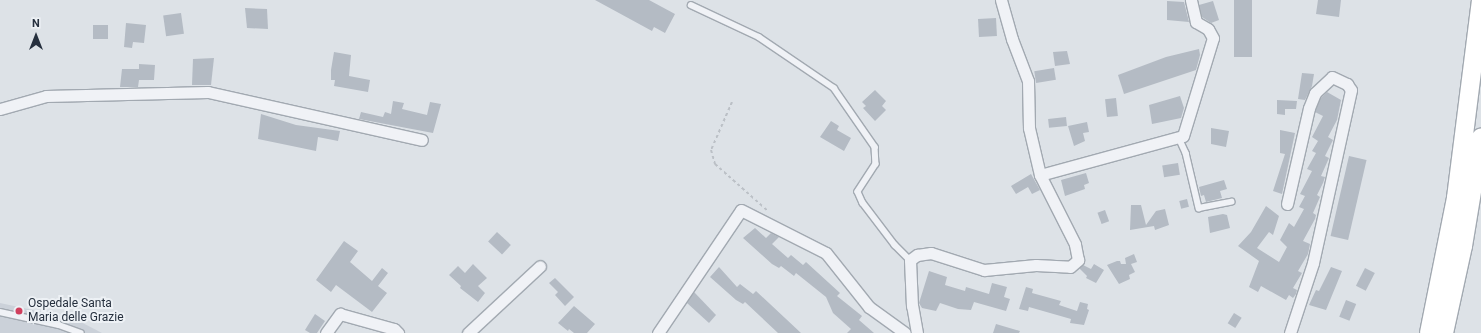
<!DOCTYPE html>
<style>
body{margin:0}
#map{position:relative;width:1481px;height:333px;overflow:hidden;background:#dde2e7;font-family:Roboto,sans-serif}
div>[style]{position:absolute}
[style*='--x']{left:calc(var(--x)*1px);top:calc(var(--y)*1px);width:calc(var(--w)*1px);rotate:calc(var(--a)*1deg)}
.built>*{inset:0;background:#cbd1d9}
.building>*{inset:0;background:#b4bbc4;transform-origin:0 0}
.path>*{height:2px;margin-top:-1px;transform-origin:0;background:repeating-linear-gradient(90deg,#bbc0c6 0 3px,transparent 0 6px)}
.roads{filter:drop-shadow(1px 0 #a2a9b1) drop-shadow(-1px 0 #a2a9b1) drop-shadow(0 1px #a2a9b1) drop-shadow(0 -1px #a2a9b1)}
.service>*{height:5.5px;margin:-2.75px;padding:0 2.75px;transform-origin:2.75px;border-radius:2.75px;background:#f0f2f6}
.minor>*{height:11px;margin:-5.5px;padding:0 5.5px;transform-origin:5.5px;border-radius:5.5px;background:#f0f2f6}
.trunk>*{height:18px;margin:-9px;padding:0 9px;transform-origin:9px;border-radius:9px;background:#fff}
.dots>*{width:11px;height:11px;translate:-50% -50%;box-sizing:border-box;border:2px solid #edf1f5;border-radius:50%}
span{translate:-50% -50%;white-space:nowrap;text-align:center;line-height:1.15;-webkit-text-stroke:4px #edf1f5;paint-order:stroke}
.poi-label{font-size:12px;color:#26303e}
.left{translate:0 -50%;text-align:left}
.north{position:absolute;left:16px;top:16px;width:40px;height:40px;-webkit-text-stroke:3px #edf1f5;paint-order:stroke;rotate:0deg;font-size:11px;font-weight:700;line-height:16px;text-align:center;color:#26303e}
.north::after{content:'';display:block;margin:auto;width:14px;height:18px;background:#26303e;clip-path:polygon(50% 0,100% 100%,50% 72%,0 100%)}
</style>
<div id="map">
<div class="built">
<i style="clip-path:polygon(0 303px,75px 319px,102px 333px,0 333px)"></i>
</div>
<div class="building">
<i style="clip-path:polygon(595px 0,649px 0,675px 14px,665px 33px,654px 27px,652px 31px)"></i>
<i style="left:1234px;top:0;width:18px;height:57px"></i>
<i style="clip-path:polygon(1318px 0,1341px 0,1339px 17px,1316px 14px)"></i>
<i style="clip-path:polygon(1167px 1px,1184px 2px,1189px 22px,1167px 20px)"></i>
<i style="clip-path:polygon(1213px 1px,1219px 20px,1211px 23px,1202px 17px,1199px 5px)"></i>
<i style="clip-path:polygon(245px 8px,267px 9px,268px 29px,247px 28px)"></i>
<i style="left:181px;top:13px;width:21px;height:18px;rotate:82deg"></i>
<i style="left:996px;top:18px;width:18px;height:18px;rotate:87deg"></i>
<i style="clip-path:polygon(126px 23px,146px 25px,144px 43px,133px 42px,132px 48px,124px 47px)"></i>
<i style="left:93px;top:25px;width:15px;height:14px"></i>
<i style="clip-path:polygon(1199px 49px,1200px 55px,1196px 70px,1124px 94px,1118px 75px,1166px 57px)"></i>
<i style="clip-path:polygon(1067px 51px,1070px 64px,1055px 66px,1053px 52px)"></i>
<i style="clip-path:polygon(334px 52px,351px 55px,349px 76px,370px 80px,368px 92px,334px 86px,335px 80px,331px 80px,331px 70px)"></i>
<i style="clip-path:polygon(214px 58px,211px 85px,192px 85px,193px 59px)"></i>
<i style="clip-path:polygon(139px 64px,155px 65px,154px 80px,139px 80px,138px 87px,120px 87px,122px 69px,139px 69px)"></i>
<i style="left:1054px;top:68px;width:12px;height:20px;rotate:81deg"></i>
<i style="clip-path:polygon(1302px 73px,1314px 74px,1312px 86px,1305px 100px,1298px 99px)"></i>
<i style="clip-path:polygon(875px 90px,886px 101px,882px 106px,886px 110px,875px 121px,863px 108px,866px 106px,862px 102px)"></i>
<i style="clip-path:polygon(1327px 92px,1341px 100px,1337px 120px,1328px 137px,1333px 140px,1325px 156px,1329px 158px,1321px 176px,1325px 177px,1323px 183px,1317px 195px,1320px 197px,1313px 213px,1316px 215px,1315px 219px,1303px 241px,1310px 244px,1308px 254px,1298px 271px,1302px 273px,1293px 288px,1297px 290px,1296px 294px,1293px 298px,1289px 295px,1286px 300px,1261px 286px,1258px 292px,1249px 287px,1259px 261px,1238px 246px,1251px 232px,1266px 206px,1279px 216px,1273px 235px,1269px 232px,1257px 248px,1279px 262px,1287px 247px,1280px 240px,1289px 223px,1294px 227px,1304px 209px,1299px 207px,1305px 196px,1300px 194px,1312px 171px,1307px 169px,1316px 153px,1312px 151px,1318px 141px,1312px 137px,1323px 116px,1315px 112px,1320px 99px)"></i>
<i style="clip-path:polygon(1180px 96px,1184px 108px,1181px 118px,1152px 124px,1149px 105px)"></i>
<i style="left:1116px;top:98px;width:18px;height:11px;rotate:84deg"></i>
<i style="clip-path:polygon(1277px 100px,1297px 101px,1296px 109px,1285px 109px,1285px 115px,1277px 114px)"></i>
<i style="clip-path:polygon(393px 101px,404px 103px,402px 109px,427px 115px,430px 102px,441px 104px,433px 133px,359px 119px,361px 112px,383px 117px,385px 112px,391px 114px)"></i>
<i style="clip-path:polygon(261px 114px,296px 125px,340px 131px,338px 141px,318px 137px,316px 151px,258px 139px)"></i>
<i style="left:1066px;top:117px;width:9px;height:18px;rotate:84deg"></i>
<i style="clip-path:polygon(831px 121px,839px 126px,837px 130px,851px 138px,844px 151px,820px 137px)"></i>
<i style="clip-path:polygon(1087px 122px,1089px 132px,1083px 133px,1085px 141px,1074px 146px,1068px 126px)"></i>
<i style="clip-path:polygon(1211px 128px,1229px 131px,1226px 147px,1211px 144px)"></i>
<i style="clip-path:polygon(1280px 130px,1295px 133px,1282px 194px,1273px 191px,1285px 154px,1280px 153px)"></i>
<i style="left:1349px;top:156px;width:18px;height:82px;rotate:13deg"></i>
<i style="left:1178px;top:163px;width:12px;height:16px;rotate:81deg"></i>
<i style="clip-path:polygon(1086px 173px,1089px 183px,1084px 185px,1085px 189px,1065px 196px,1061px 180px)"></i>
<i style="clip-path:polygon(1031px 174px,1040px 190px,1032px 194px,1028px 187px,1016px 194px,1011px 186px)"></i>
<i style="clip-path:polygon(1224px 180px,1227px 189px,1220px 191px,1222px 198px,1206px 202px,1204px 195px,1201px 196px,1199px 187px)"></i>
<i style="left:1187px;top:199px;width:8px;height:8px;rotate:76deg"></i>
<i style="clip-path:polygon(1131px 205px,1141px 205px,1146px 225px,1156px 211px,1165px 209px,1169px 225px,1155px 230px,1154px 226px,1130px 230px)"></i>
<i style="left:1105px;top:210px;width:12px;height:8px;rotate:70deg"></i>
<i style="clip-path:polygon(1223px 214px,1227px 215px,1230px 228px,1210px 233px,1208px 217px)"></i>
<i style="clip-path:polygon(755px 228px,766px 238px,771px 233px,779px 237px,772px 244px,788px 258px,791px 255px,803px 265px,806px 262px,840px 293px,837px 296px,862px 316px,859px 320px,874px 333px,847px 333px,851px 329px,833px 313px,826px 297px,796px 273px,794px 276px,781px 266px,779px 268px,772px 264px,743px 238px)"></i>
<i style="left:497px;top:232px;width:19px;height:13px;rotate:43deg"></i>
<i style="clip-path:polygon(344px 241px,358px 251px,350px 262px,372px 281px,382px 268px,388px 273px,378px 286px,387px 293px,372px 312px,336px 285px,331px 292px,316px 280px)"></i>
<i style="clip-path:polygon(1134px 254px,1137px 262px,1131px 264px,1135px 272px,1129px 275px,1130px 279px,1119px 284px,1107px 265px,1117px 261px,1120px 261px,1121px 264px,1126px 264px,1125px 258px)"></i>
<i style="clip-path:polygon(473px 264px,487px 278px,478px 286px,485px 293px,478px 302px,460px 288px,461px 286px,449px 275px,458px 266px,465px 273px)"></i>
<i style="clip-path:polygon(1094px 264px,1104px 270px,1096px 283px,1086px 278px,1087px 276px,1079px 268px,1083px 265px,1091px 269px)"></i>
<i style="clip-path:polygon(719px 267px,737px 287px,740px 284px,753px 294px,756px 291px,801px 333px,778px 333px,745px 302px,743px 304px,736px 300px,710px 277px)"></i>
<i style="clip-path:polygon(1331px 267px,1342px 271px,1326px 310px,1309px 305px,1316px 290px,1319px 291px)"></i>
<i style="left:1365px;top:268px;width:11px;height:20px;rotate:27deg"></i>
<i style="clip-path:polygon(929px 271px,947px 277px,945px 285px,965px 291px,966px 287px,989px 294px,992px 283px,1007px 287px,1004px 297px,1010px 299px,1006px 311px,974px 302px,971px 310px,958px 309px,940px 303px,936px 311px,922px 308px,919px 303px)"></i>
<i style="clip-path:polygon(555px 278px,574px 297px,565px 306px,555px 295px,558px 292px,549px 283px)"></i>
<i style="clip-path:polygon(1026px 287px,1033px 289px,1032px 293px,1061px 301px,1059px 305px,1077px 311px,1080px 302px,1088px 304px,1087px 309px,1089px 310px,1084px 325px,1070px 323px,1071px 319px,1029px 307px,1028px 311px,1019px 309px)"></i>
<i style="clip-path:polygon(694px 292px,716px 315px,709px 323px,687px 303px)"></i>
<i style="left:1346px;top:300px;width:11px;height:18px;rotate:22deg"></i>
<i style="clip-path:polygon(574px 306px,595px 324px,587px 333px,574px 333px,569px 329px,568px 331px,558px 323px)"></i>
<i style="left:1234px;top:313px;width:9px;height:12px;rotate:32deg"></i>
<i style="clip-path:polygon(315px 314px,325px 321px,317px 333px,310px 333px,305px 330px)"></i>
<i style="clip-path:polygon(996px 324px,1020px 331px,1019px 333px,993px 333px)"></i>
</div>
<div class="path">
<i style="--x:732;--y:102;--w:52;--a:113.6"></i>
<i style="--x:711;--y:150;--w:15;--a:74"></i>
<i style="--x:715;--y:164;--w:71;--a:41.6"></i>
</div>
<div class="roads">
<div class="service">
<i style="--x:691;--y:5;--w:75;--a:25.2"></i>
<i style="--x:759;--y:37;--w:91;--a:34.2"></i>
<i style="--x:834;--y:88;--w:72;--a:55.2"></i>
<i style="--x:875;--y:147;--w:17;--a:87"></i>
<i style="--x:876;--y:164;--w:33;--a:123"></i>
<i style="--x:858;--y:192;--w:12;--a:66"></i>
<i style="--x:863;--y:203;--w:53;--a:52.7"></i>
<i style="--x:895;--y:245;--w:21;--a:45"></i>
<i style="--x:1179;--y:138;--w:17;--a:65"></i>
<i style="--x:1186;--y:153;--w:57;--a:76.7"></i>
<i style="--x:1199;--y:208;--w:33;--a:-11"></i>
<i style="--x:0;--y:312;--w:60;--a:12.4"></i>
<i style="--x:59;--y:325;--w:23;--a:20"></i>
</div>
<div class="minor">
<i style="--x:1001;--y:0;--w:41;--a:74.2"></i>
<i style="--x:1012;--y:39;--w:45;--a:69.1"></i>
<i style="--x:1028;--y:81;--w:47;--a:88.8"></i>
<i style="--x:1029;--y:128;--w:48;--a:76.8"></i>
<i style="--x:0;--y:109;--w:48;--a:-15.8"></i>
<i style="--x:46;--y:96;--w:162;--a:-1.4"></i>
<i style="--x:208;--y:92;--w:219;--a:12.6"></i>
<i style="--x:1287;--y:204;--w:98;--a:-77.1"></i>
<i style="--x:1309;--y:108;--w:16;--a:-68"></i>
<i style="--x:1315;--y:93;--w:23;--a:-43"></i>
<i style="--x:1332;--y:77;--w:17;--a:25"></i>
<i style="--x:1347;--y:84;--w:7;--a:56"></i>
<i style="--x:1351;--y:90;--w:177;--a:102.4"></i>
<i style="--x:1313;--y:263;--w:74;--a:108.2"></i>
<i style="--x:326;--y:333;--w:24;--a:-54"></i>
<i style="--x:340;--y:314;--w:56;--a:15.5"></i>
<i style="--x:394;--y:329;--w:6;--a:45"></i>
<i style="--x:468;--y:333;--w:98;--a:-42.9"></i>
<i style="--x:658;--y:333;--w:148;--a:-56"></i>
<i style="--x:741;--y:210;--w:95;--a:26.8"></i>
<i style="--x:826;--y:253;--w:69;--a:51.5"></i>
<i style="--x:869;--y:307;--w:44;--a:35.8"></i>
<i style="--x:917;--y:333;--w:27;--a:-100"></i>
<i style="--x:912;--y:306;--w:46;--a:-92.5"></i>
<i style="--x:910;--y:260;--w:9;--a:-36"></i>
<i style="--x:917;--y:255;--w:14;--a:-8"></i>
<i style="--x:931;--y:253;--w:56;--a:17.8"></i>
<i style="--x:984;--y:270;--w:52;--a:-5.5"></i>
<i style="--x:1036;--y:265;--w:34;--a:3"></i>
<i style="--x:1070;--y:267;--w:11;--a:-41"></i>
<i style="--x:1078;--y:260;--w:16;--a:-101"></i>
<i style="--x:1075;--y:244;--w:77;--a:-116.9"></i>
<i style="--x:1040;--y:175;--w:148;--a:-15.3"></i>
<i style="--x:1183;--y:136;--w:102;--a:-73"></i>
<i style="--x:1213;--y:38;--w:10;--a:-119"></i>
<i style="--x:1208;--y:29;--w:14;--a:-150"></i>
<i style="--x:1196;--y:22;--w:23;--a:-103"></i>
</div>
<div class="trunk">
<i style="--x:1429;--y:333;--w:138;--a:-78.7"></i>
<i style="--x:1456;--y:198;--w:200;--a:-82.8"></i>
<i style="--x:1444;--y:333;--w:89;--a:-77.7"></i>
<i style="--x:1463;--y:246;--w:110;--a:-80.6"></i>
</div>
</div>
<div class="dots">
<i style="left:19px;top:311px;background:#d03f5d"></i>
</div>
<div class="poi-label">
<span class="left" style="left:28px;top:311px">Ospedale Santa<br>Maria delle Grazie</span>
</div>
<div class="north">N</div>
</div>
